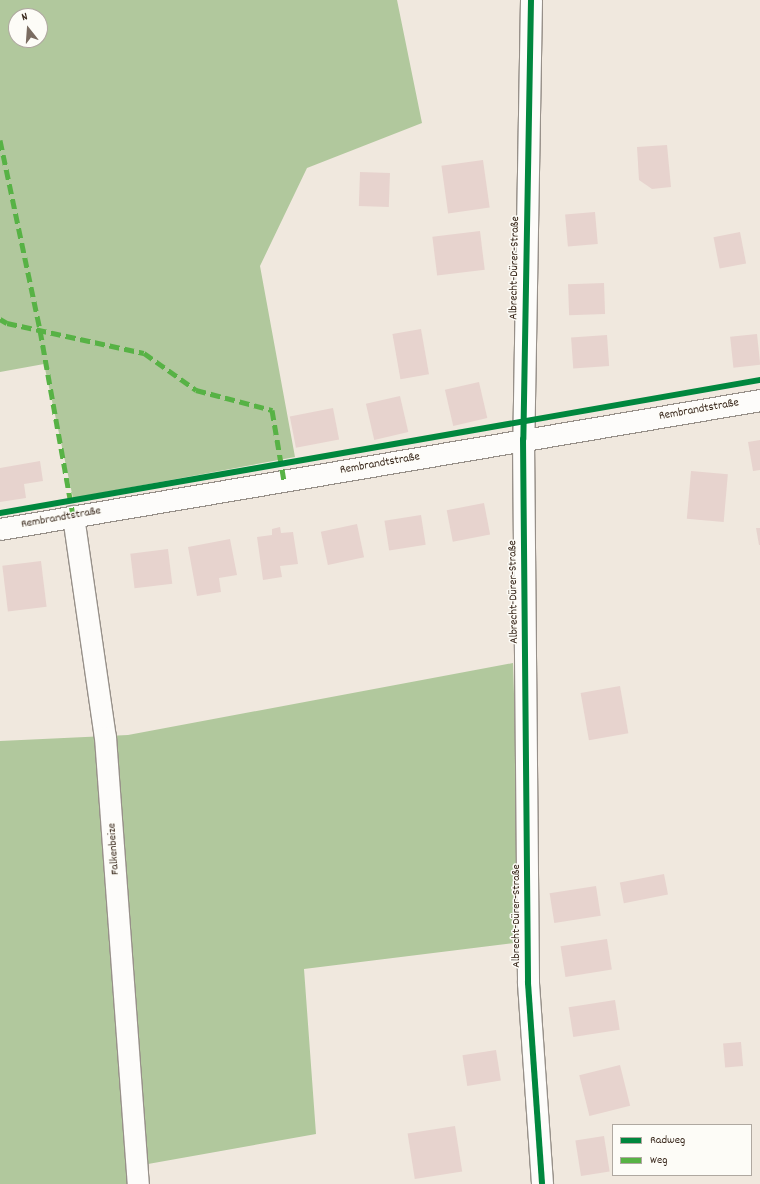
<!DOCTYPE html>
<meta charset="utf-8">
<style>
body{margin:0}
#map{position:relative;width:760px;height:1184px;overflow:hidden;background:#f0e8de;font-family:Dekko,sans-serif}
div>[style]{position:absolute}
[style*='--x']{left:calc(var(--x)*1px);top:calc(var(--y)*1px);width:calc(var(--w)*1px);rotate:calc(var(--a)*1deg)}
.forest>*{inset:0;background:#b1c89d}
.building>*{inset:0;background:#e7d3ce;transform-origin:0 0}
.roads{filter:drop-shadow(1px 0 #979089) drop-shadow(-1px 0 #979089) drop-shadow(0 1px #979089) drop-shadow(0 -1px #979089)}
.street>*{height:21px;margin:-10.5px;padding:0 10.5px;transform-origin:10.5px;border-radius:10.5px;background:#fdfcfa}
.quiet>*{height:5px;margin-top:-2.5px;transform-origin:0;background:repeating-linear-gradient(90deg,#57b245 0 10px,transparent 0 15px)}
.cycleway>*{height:6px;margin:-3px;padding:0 3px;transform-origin:3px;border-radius:3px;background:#00873e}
span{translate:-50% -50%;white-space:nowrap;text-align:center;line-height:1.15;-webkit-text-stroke:3px #fdfcf7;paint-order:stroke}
.street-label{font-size:12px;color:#3b2a1e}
.legend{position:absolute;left:612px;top:1124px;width:140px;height:52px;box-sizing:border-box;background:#fdfcf7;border:1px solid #afa8a0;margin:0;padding:5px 7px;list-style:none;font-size:12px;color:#3b2a1e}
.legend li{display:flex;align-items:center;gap:8px;height:20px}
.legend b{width:20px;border:1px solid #afa8a0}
.north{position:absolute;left:8px;top:8px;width:40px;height:40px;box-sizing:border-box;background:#fdfcf7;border:1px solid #afa8a0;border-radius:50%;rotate:343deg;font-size:11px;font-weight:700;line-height:16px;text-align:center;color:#3b2a1e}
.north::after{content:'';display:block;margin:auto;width:14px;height:18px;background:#7a6c61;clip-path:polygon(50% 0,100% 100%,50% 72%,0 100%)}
</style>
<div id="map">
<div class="forest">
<i style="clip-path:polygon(evenodd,0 0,397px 0,422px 123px,307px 168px,260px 266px,295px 457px,73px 498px,44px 364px,0 372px,0 0,16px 16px,40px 16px,40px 40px,16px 40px,16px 16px)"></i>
<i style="clip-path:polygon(513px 663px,522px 942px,304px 969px,316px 1134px,148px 1164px,149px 1184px,0 1184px,0 741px,128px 735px)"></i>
</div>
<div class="building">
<i style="clip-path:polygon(667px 145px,671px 187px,652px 189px,639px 180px,637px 147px)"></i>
<i style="left:483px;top:160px;width:48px;height:42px;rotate:82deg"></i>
<i style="left:360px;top:172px;width:30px;height:34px;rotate:2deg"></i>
<i style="left:595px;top:212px;width:32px;height:30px;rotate:85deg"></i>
<i style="left:480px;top:231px;width:39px;height:48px;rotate:83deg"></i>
<i style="left:740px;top:232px;width:32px;height:27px;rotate:79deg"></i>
<i style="left:604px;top:283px;width:31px;height:36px;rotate:88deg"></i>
<i style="left:421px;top:329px;width:46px;height:29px;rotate:80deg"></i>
<i style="left:757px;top:334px;width:31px;height:27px;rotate:84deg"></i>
<i style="left:607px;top:335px;width:31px;height:36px;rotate:86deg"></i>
<i style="left:479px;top:382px;width:37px;height:35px;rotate:77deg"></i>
<i style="left:400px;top:396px;width:37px;height:35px;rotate:77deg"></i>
<i style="left:333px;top:408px;width:32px;height:44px;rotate:79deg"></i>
<i style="clip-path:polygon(760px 440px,760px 470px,753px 471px,748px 442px)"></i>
<i style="clip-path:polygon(40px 461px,43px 481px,24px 484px,26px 498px,0 502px,0 468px)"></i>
<i style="left:691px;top:471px;width:37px;height:48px;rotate:5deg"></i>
<i style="left:484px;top:503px;width:32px;height:38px;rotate:79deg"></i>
<i style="left:421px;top:515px;width:30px;height:37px;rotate:81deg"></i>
<i style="left:357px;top:524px;width:34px;height:37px;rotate:78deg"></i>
<i style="clip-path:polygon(280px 527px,281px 533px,293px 532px,298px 564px,280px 566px,282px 577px,263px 580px,257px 537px,272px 535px,272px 529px)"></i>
<i style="clip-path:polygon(756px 528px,760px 528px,760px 545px,759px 545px)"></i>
<i style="clip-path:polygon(230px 539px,237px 575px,219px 578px,221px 592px,197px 596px,188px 547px)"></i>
<i style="left:168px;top:549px;width:35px;height:38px;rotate:83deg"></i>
<i style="left:41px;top:561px;width:46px;height:39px;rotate:83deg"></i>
<i style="left:620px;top:686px;width:48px;height:40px;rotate:80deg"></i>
<i style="left:664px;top:874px;width:21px;height:45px;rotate:79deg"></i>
<i style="left:596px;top:886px;width:30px;height:47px;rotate:81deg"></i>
<i style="left:607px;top:939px;width:31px;height:47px;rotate:81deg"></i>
<i style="left:615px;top:1000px;width:30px;height:47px;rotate:81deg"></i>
<i style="left:741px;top:1042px;width:24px;height:18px;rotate:85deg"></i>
<i style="left:496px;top:1050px;width:31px;height:34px;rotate:81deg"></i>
<i style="left:620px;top:1065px;width:42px;height:42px;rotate:76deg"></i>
<i style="left:455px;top:1126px;width:46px;height:48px;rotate:81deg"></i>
<i style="left:604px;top:1136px;width:36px;height:29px;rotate:81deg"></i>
</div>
<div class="roads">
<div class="street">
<i style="--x:531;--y:0;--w:439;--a:91"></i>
<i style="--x:523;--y:439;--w:544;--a:89.47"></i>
<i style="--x:528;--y:983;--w:201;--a:86"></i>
<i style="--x:73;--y:516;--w:223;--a:81.8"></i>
<i style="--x:105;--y:737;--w:448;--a:85.8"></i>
<i style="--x:0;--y:529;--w:771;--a:-9.63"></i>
</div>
</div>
<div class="quiet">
<i style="--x:0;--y:140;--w:194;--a:78.1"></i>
<i style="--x:40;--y:330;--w:189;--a:79.9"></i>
<i style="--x:0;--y:319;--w:8;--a:30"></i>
<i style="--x:7;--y:323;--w:140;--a:12.4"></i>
<i style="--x:144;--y:353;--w:64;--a:35.4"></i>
<i style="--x:196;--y:390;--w:79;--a:14.7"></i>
<i style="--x:272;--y:410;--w:72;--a:80.4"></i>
</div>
<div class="cycleway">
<i style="--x:531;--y:0;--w:439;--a:91"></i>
<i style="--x:523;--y:439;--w:544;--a:89.47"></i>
<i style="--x:528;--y:983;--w:201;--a:86"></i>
<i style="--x:0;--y:513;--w:772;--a:-9.93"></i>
</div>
<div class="street-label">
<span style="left:515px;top:268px;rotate:-89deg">Albrecht-Dürer-Straße</span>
<span style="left:699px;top:410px;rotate:-10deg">Rembrandtstraße</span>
<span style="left:380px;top:464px;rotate:-10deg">Rembrandtstraße</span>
<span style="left:61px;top:518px;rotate:-10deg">Rembrandtstraße</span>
<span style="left:514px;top:592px;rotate:-91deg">Albrecht-Dürer-Straße</span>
<span style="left:114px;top:849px;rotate:-94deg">Falkenbeize</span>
<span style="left:517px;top:916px;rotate:-90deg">Albrecht-Dürer-Straße</span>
</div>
<ul class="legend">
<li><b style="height:5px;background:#00873e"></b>Radweg</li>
<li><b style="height:5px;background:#57b245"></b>Weg</li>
</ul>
<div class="north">N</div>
</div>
